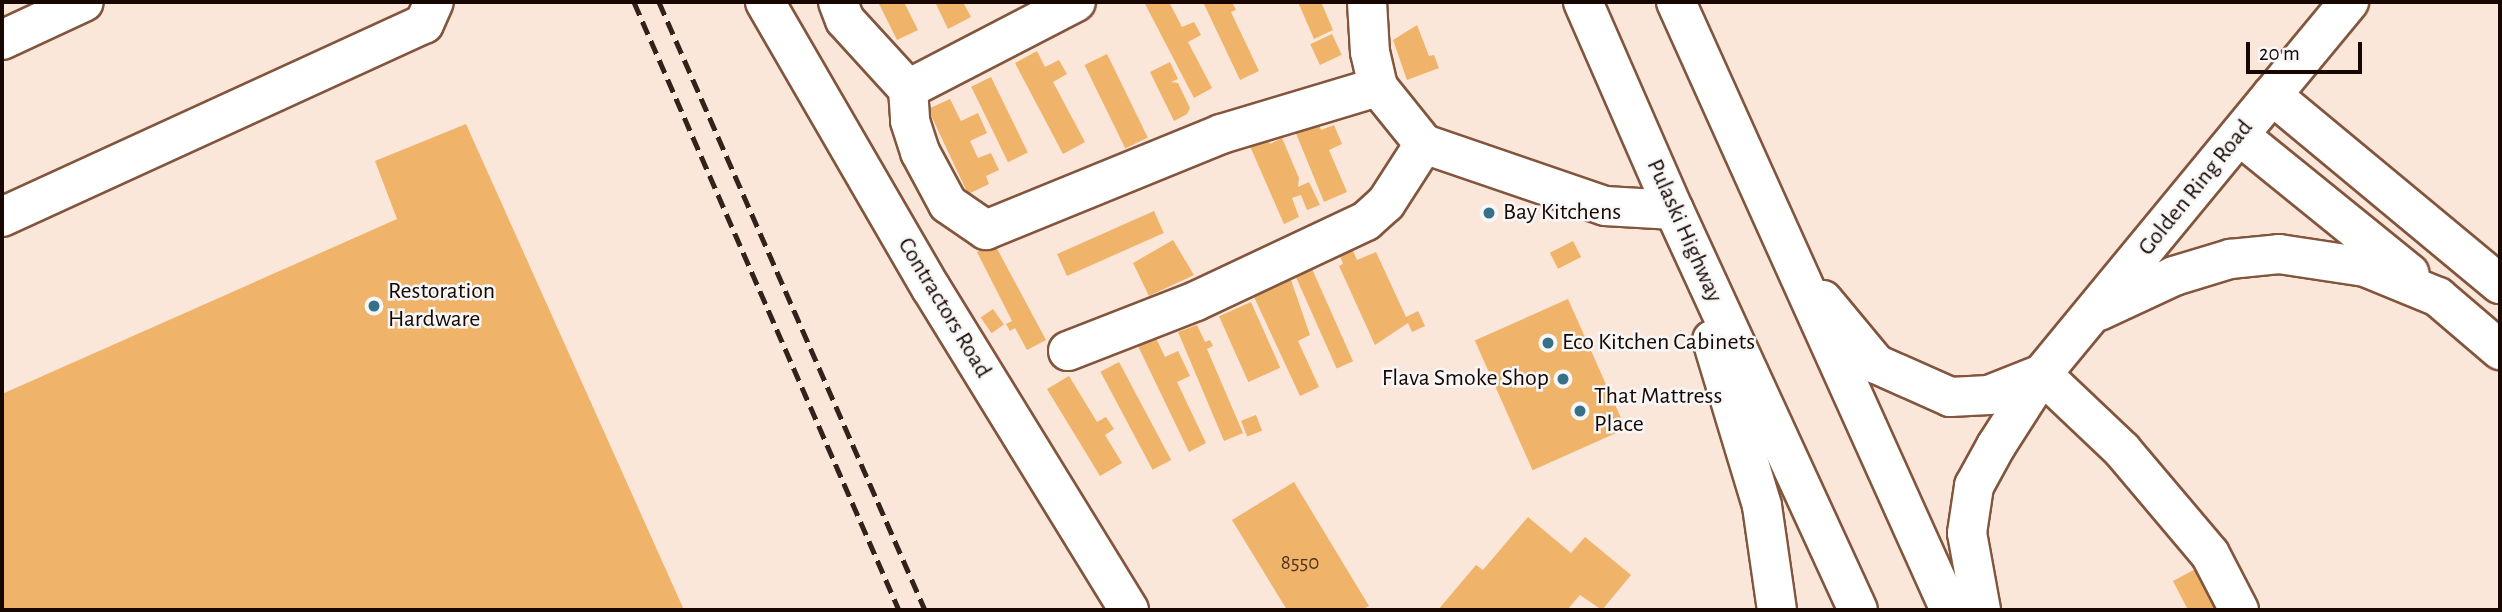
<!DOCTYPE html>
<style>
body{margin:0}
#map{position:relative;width:2502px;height:612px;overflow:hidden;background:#fbe6da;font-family:"Alegreya Sans",sans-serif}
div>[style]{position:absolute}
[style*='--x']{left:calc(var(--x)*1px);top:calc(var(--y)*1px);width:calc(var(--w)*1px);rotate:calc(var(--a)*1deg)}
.building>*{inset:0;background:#efb36a;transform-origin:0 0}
.roads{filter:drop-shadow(2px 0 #82563d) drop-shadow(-2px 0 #82563d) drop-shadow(0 2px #82563d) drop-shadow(0 -2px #82563d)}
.minor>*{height:38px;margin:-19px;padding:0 19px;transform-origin:19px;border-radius:19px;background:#fff}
.highway>*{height:38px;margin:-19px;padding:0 19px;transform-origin:19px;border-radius:19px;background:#fff}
.rail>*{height:5px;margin-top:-2.5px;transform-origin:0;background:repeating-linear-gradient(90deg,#33221b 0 14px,transparent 0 21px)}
.dots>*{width:19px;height:19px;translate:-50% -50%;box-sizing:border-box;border:4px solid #f7f7f7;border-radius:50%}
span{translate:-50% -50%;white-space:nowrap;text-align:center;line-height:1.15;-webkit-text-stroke:5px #f7f7f7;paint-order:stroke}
.number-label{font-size:21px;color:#4e321b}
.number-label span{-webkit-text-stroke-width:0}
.street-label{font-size:24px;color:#180701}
.poi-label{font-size:24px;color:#180701}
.left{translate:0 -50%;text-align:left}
.right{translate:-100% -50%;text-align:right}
.frame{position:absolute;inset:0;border:4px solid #180701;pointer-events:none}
.scale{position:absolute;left:2246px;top:42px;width:116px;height:32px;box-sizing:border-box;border:4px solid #180701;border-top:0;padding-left:9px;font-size:21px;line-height:24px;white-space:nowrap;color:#180701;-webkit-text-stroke:5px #f7f7f7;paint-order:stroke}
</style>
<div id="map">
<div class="building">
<i style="clip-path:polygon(878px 2px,904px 2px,918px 30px,897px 40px)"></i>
<i style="clip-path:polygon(935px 2px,963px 2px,971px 17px,948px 29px)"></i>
<i style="clip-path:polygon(1144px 2px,1169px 2px,1182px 27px,1194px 22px,1201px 35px,1188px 42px,1212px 88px,1194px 98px)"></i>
<i style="clip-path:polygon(1203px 2px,1232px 2px,1236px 10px,1231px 12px,1259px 71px,1240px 80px)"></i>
<i style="clip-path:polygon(1298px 2px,1321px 2px,1333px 30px,1314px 39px)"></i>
<i style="clip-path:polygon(1417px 25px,1429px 56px,1434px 55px,1439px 68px,1407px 80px,1393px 40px)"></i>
<i style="left:1332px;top:34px;width:23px;height:24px;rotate:65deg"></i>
<i style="clip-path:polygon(1037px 51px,1045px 67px,1059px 60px,1067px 74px,1053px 82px,1085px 142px,1063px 154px,1015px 63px)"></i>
<i style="left:1107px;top:54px;width:93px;height:25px;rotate:64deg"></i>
<i style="clip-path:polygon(1170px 62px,1178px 79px,1171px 82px,1178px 83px,1190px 108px,1187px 114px,1174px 121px,1150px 72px)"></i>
<i style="left:991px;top:77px;width:84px;height:22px;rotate:64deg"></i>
<i style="clip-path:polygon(950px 99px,961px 121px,978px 113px,987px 133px,970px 141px,978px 158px,991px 153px,999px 170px,986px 176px,989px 184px,968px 194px,928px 109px)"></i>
<i style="clip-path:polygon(1316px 117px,1321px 130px,1334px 125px,1342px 144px,1329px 150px,1347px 192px,1324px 202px,1293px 126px)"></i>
<i style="clip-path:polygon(466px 124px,684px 610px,2px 610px,2px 394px,397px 219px,375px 161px)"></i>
<i style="clip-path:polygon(1267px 136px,1270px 144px,1282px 138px,1299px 178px,1298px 187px,1309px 182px,1320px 205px,1307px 210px,1301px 195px,1292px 198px,1299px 217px,1284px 224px,1249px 144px)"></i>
<i style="left:1154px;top:211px;width:24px;height:106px;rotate:66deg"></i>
<i style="clip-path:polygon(1173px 240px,1194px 275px,1149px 296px,1133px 263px)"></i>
<i style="left:1573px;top:241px;width:18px;height:26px;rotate:63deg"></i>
<i style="clip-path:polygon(994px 243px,1046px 340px,1027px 350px,1015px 328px,1010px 331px,1006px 324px,1012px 321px,977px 252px)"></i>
<i style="clip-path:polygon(1350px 244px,1357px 260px,1376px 252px,1406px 317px,1418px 311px,1425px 326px,1412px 332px,1408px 323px,1375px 345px,1339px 266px,1343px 264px,1338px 250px)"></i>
<i style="left:1312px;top:269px;width:101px;height:18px;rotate:66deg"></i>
<i style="clip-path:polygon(1291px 280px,1310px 335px,1298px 341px,1319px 387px,1300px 396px,1254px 297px)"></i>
<i style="left:1568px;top:299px;width:142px;height:102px;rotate:66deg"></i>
<i style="left:1251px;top:302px;width:72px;height:35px;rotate:66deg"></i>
<i style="left:993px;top:309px;width:19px;height:15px;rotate:55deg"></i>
<i style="clip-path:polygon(1197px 325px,1205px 342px,1210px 340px,1213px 346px,1207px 349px,1243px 433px,1224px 441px,1178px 332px)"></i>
<i style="clip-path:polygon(1155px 336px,1165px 357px,1178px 351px,1190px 376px,1177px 382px,1206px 443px,1189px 452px,1137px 344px)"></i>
<i style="left:1119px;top:362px;width:111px;height:21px;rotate:62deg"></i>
<i style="clip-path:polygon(1069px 376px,1097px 422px,1106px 417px,1114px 429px,1105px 435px,1122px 463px,1100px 476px,1047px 389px)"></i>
<i style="left:1256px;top:415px;width:17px;height:16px;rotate:69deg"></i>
<i style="clip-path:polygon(1294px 482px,1369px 606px,1361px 610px,1287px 610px,1232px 520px)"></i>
<i style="clip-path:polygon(1528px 517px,1571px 553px,1585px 537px,1631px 575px,1602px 610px,1580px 595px,1567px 610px,1438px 610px,1476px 565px,1483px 570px)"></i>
<i style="clip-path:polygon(2205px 564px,2227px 610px,2188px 610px,2173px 581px)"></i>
</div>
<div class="roads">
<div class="minor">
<i style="--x:765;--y:2;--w:331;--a:59.9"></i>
<i style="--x:931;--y:288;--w:378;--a:58.4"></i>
<i style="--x:838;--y:2;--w:19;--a:69"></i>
<i style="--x:845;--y:20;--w:93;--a:47.6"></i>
<i style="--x:908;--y:89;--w:32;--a:86"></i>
<i style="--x:910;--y:121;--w:33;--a:72"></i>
<i style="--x:920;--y:152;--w:59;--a:61.7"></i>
<i style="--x:948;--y:204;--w:46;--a:34.4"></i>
<i style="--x:986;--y:230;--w:254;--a:-22.2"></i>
<i style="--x:1221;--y:134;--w:164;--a:-16.7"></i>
<i style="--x:1367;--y:2;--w:50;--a:86.6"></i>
<i style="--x:1370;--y:52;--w:36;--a:77"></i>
<i style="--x:1378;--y:87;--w:73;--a:51.1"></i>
<i style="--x:1424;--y:144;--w:191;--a:18.9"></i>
<i style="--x:1605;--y:206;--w:69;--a:3.3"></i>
<i style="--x:2;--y:40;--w:90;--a:-24.9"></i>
<i style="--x:908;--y:89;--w:189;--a:-27.4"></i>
<i style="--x:2272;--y:95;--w:121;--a:-50.4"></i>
<i style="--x:2;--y:217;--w:464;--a:-24.6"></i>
<i style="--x:424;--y:24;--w:24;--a:-66"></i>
<i style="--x:1068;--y:351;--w:137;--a:-21.3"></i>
<i style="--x:1196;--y:301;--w:188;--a:-25.2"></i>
<i style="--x:1366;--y:221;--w:27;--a:-42"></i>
<i style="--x:1386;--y:203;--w:70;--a:-57.2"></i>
<i style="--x:2042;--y:374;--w:110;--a:43.5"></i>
<i style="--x:2122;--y:450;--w:136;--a:49.8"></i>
<i style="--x:2210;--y:554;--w:63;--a:62.6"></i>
</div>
<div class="highway">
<i style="--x:1583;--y:2;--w:227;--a:66.4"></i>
<i style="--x:1674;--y:210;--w:440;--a:65.3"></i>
<i style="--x:1676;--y:2;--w:667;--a:65.74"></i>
<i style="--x:2240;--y:136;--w:218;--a:39"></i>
<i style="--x:1823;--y:300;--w:83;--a:50.4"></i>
<i style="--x:1876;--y:364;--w:81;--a:24"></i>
<i style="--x:1950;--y:397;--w:39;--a:-3"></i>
<i style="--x:1989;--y:395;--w:57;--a:-21.6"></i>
<i style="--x:2099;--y:311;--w:83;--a:-25"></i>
<i style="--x:2174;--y:276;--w:59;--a:-16.9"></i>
<i style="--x:2230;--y:259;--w:49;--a:-5.8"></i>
<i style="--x:2279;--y:254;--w:87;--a:8.6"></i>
<i style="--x:2365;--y:267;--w:79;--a:22.3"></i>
<i style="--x:2438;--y:297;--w:82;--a:40.5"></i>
<i style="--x:1712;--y:340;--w:173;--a:73.2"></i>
<i style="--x:1762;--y:506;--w:105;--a:81.8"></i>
<i style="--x:1981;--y:610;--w:78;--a:-100.3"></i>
<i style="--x:1967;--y:533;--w:48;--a:-81.5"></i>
<i style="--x:1974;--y:486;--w:46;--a:-61.2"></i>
<i style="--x:1996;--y:446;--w:85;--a:-57.4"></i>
<i style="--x:2042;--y:374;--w:362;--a:-50.5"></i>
<i style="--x:2272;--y:95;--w:296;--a:39.7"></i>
</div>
</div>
<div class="rail">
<i style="--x:634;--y:2;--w:663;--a:66.45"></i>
<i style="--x:659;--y:2;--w:664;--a:66.37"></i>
</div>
<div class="dots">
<i style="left:1489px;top:213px;background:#38708a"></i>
<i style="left:374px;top:306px;background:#38708a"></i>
<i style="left:1548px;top:343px;background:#38708a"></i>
<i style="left:1563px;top:379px;background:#38708a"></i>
<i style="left:1580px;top:411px;background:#38708a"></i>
</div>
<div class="number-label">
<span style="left:1300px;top:563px">8550</span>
</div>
<div class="street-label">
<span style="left:2196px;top:188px;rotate:-51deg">Golden Ring Road</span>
<span style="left:1684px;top:231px;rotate:66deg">Pulaski Highway</span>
<span style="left:944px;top:308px;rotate:59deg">Contractors Road</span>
</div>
<div class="poi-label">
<span class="left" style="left:1503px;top:213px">Bay Kitchens</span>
<span class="left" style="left:388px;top:306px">Restoration<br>Hardware</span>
<span class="left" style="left:1562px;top:343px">Eco Kitchen Cabinets</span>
<span class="right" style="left:1549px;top:379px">Flava Smoke Shop</span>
<span class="left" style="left:1594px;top:411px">That Mattress<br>Place</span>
</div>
<div class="frame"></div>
<div class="scale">20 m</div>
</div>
